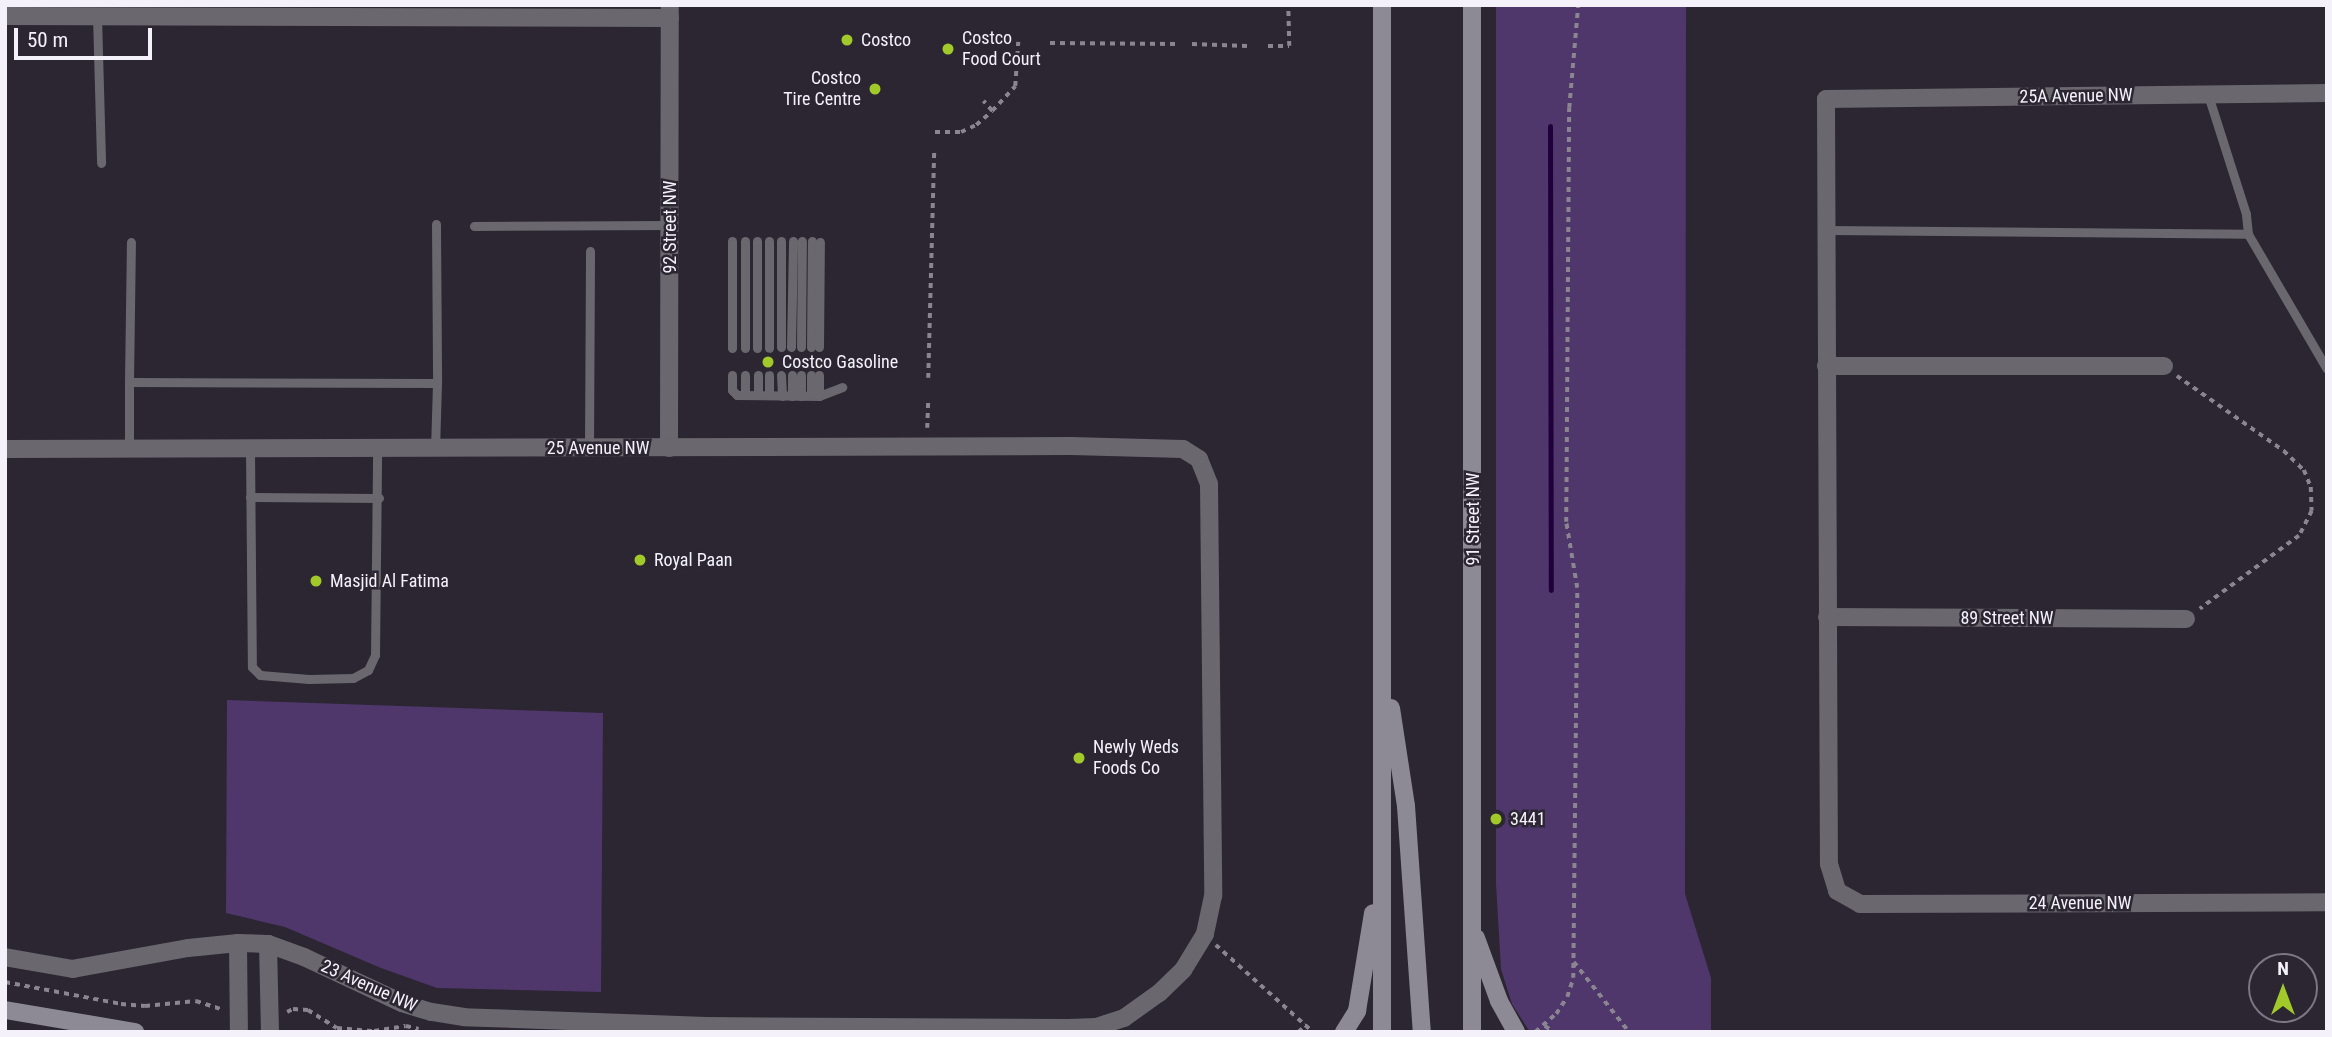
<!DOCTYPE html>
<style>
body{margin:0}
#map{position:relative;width:2332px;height:1037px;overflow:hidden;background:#2b2632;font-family:"Roboto Condensed",sans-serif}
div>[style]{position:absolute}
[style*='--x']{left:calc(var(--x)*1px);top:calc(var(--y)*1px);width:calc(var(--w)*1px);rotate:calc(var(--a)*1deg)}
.green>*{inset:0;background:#4f376c}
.stream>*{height:5px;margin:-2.5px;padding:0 2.5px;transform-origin:2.5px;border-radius:2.5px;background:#20003a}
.path>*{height:3.5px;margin-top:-1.75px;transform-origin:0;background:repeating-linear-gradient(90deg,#8a8590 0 5px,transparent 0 10px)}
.lane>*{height:9px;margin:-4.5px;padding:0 4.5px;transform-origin:4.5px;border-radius:4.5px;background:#6a676e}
.street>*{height:18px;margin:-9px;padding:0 9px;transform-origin:9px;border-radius:9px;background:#6a676e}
.secondary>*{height:18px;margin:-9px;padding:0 9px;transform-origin:9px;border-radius:9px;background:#8e8a95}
.dots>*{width:19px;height:19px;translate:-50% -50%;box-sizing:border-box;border:4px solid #2b2632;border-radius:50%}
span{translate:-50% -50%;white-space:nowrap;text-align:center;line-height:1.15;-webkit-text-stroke:5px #2b2632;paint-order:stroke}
.poi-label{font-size:18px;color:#f5f1fa}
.left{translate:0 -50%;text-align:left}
.right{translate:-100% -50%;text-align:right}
.street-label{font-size:18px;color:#f5f1fa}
.frame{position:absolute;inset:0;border:7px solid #f5f1fa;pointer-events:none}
.north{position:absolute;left:2248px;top:953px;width:70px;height:70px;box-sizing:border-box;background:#2b2632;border:2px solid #7c7782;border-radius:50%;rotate:0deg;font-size:19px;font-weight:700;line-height:28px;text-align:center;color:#f5f1fa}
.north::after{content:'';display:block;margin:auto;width:24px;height:32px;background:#a1c92a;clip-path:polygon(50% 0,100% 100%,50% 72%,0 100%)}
.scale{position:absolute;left:14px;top:28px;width:138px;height:32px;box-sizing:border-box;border:4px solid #f5f1fa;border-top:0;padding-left:9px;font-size:21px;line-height:24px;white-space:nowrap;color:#f5f1fa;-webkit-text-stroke:5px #2b2632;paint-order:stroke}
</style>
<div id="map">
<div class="green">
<i style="clip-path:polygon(1496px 5px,1686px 5px,1685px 894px,1711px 978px,1711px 1032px,1530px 1032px,1512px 1004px,1501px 969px,1496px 884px)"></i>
<i style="clip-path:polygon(227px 700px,603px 713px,601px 992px,437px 988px,381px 968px,285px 927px,226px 913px)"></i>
</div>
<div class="stream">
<i style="--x:1550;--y:126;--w:464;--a:89.9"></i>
</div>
<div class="path">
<i style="--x:1050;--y:43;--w:127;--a:0.5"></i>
<i style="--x:1192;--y:44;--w:55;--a:2.1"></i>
<i style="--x:1268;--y:46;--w:21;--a:0"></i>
<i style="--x:1289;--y:46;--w:41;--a:-91.4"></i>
<i style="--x:992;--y:111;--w:34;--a:-47"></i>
<i style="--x:1015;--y:86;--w:44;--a:-86.1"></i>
<i style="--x:935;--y:132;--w:26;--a:0"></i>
<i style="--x:961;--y:132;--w:17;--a:-25"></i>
<i style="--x:976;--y:125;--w:21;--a:-41"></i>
<i style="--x:992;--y:111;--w:13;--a:-132"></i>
<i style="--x:2177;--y:376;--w:131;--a:35"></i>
<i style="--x:2284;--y:451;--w:28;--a:44"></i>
<i style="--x:2304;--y:470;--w:18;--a:68"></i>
<i style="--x:2311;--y:487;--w:24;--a:88"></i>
<i style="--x:2312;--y:511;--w:28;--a:117"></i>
<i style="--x:2299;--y:536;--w:123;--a:143.6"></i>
<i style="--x:928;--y:378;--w:228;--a:-88.5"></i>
<i style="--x:927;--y:428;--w:27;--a:-88"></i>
<i style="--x:1216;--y:945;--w:130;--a:41.9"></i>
<i style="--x:1574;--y:962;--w:89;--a:51.8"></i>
<i style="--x:5;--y:982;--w:118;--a:10.7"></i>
<i style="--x:121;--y:1004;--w:24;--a:5"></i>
<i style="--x:145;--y:1006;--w:51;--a:-5.6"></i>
<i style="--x:196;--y:1001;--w:28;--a:18"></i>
<i style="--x:287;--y:1012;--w:7;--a:-27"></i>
<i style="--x:293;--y:1009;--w:15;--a:4"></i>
<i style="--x:308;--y:1010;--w:34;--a:32"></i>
<i style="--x:337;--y:1028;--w:37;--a:5"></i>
<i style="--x:374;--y:1031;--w:32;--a:-9"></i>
<i style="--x:406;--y:1026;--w:13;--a:13"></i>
<i style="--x:1545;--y:1026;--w:11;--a:34"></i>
<i style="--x:1298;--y:1032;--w:11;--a:-41"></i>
<i style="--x:1535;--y:1032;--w:28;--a:-41"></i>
<i style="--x:1556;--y:1014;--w:20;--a:-57"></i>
<i style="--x:1567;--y:997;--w:20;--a:-72"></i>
<i style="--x:1573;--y:978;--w:390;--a:-89.4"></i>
<i style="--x:1577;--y:588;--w:67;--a:-99.5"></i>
<i style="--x:1566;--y:522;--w:414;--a:-89.6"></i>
<i style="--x:1569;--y:108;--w:103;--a:-85"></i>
</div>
<div class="lane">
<i style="--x:97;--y:16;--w:147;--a:88.4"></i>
<i style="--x:436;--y:224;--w:159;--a:89.6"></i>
<i style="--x:474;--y:226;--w:196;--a:-0.3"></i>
<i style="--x:1826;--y:230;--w:422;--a:0.5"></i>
<i style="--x:2248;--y:234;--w:20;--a:-96"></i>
<i style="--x:2246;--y:214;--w:125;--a:-107.7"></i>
<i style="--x:2248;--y:234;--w:156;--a:59.7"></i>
<i style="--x:745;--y:241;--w:107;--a:90"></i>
<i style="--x:757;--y:241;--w:107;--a:90"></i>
<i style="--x:769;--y:241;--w:107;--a:90"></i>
<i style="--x:781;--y:347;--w:106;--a:-90"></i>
<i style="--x:791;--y:347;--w:106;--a:-88.9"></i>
<i style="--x:801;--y:347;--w:106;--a:-89.5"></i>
<i style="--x:811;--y:347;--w:106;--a:-89.5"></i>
<i style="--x:819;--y:347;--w:105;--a:-89.5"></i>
<i style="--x:732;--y:348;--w:107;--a:-90"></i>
<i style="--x:732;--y:375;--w:15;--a:90"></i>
<i style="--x:732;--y:390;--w:7;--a:45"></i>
<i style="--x:737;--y:395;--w:82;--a:0.7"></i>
<i style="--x:819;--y:396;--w:25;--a:-21"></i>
<i style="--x:745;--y:375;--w:20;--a:90"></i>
<i style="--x:758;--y:375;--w:20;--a:90"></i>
<i style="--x:769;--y:375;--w:20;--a:90"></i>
<i style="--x:781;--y:375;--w:21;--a:87"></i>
<i style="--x:792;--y:375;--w:21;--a:90"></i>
<i style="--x:801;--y:375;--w:21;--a:90"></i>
<i style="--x:811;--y:375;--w:20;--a:90"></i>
<i style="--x:129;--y:382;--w:140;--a:-89.2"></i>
<i style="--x:819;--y:396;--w:21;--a:-90"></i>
<i style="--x:589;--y:449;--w:198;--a:-89.7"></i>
<i style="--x:129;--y:450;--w:68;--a:-90"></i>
<i style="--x:129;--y:382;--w:308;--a:0.2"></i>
<i style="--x:437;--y:383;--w:66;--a:91.7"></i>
<i style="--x:250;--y:450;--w:217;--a:89.5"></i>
<i style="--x:252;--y:667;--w:11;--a:45"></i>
<i style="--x:260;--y:675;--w:49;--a:4.7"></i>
<i style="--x:309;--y:679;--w:44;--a:-1.3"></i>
<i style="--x:353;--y:678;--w:17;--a:-28"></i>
<i style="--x:368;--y:670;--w:17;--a:-65"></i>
<i style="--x:375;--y:655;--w:205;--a:-89.4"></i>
<i style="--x:250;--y:497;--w:129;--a:0.4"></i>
</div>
<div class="street">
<i style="--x:5;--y:16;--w:665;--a:0.17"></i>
<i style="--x:2327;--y:93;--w:501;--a:179.31"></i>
<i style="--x:1826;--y:99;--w:765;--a:89.78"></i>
<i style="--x:1829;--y:864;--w:28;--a:73"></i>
<i style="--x:1837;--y:891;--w:26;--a:29"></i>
<i style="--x:1860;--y:904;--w:467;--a:-0.2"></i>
<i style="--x:1826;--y:366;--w:338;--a:0"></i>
<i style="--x:669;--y:448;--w:443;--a:-89.9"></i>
<i style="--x:5;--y:449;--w:1066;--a:-0.16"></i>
<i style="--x:1071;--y:446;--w:112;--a:1.5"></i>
<i style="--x:1183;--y:449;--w:19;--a:32"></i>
<i style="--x:1199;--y:459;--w:27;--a:68"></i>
<i style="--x:1209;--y:484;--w:412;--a:89.4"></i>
<i style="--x:1213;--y:896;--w:39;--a:102"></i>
<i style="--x:1205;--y:934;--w:42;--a:121.4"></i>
<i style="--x:1183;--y:970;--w:33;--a:136"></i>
<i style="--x:1159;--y:993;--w:43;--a:144.5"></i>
<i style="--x:1124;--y:1018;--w:29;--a:162"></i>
<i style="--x:1096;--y:1027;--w:28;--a:178"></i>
<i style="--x:1068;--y:1028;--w:362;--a:-179.7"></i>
<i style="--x:706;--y:1026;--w:242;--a:-177.9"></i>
<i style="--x:464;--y:1017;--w:33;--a:-171"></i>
<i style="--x:431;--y:1012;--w:30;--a:-163"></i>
<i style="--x:402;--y:1003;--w:108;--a:-154.9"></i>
<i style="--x:304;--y:957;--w:38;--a:-160"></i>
<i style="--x:268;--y:944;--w:30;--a:-178"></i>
<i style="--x:238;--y:943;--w:50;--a:174.3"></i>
<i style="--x:188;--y:948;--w:117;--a:169.7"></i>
<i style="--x:73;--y:969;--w:69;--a:-170"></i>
<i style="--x:1827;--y:617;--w:359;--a:0.3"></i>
<i style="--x:238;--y:943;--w:89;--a:89.4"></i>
<i style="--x:268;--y:944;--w:88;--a:88.7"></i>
</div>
<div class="secondary">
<i style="--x:1382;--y:5;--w:1027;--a:90"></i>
<i style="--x:1472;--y:5;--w:1027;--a:90"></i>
<i style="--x:1391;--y:708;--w:99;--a:81.3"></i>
<i style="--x:1406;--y:806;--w:227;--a:86"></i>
<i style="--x:1476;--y:938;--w:67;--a:69.9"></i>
<i style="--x:1499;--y:1001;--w:35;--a:61"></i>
<i style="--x:5;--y:1010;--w:132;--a:9.6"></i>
<i style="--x:1344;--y:1032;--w:25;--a:-58"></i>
<i style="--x:1357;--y:1011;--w:99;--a:-80.7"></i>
</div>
<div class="dots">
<i style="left:847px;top:40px;background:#a1c92a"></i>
<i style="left:948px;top:49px;background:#a1c92a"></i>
<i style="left:875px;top:89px;background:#a1c92a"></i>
<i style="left:768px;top:362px;background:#a1c92a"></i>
<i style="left:640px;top:560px;background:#a1c92a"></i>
<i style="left:316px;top:581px;background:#a1c92a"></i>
<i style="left:1079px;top:758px;background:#a1c92a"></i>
<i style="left:1496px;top:819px;background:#a1c92a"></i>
</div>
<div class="poi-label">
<span class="left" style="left:962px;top:49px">Costco<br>Food Court</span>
<span class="left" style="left:861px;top:40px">Costco</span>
<span class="right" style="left:861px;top:89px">Costco<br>Tire Centre</span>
<span class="left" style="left:782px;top:362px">Costco Gasoline</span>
<span class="left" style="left:654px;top:560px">Royal Paan</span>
<span class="left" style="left:330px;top:581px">Masjid Al Fatima</span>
<span class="left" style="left:1093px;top:758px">Newly Weds<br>Foods Co</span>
<span class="left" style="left:1510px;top:819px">3441</span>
</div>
<div class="street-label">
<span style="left:2076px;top:96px;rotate:-1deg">25A Avenue NW</span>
<span style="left:670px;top:227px;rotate:-90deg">92 Street NW</span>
<span style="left:598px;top:448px">25 Avenue NW</span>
<span style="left:1473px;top:519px;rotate:-90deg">91 Street NW</span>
<span style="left:2007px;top:618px">89 Street NW</span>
<span style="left:2080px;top:903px">24 Avenue NW</span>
<span style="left:369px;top:986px;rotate:24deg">23 Avenue NW</span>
</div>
<div class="frame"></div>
<div class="north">N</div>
<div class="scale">50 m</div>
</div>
